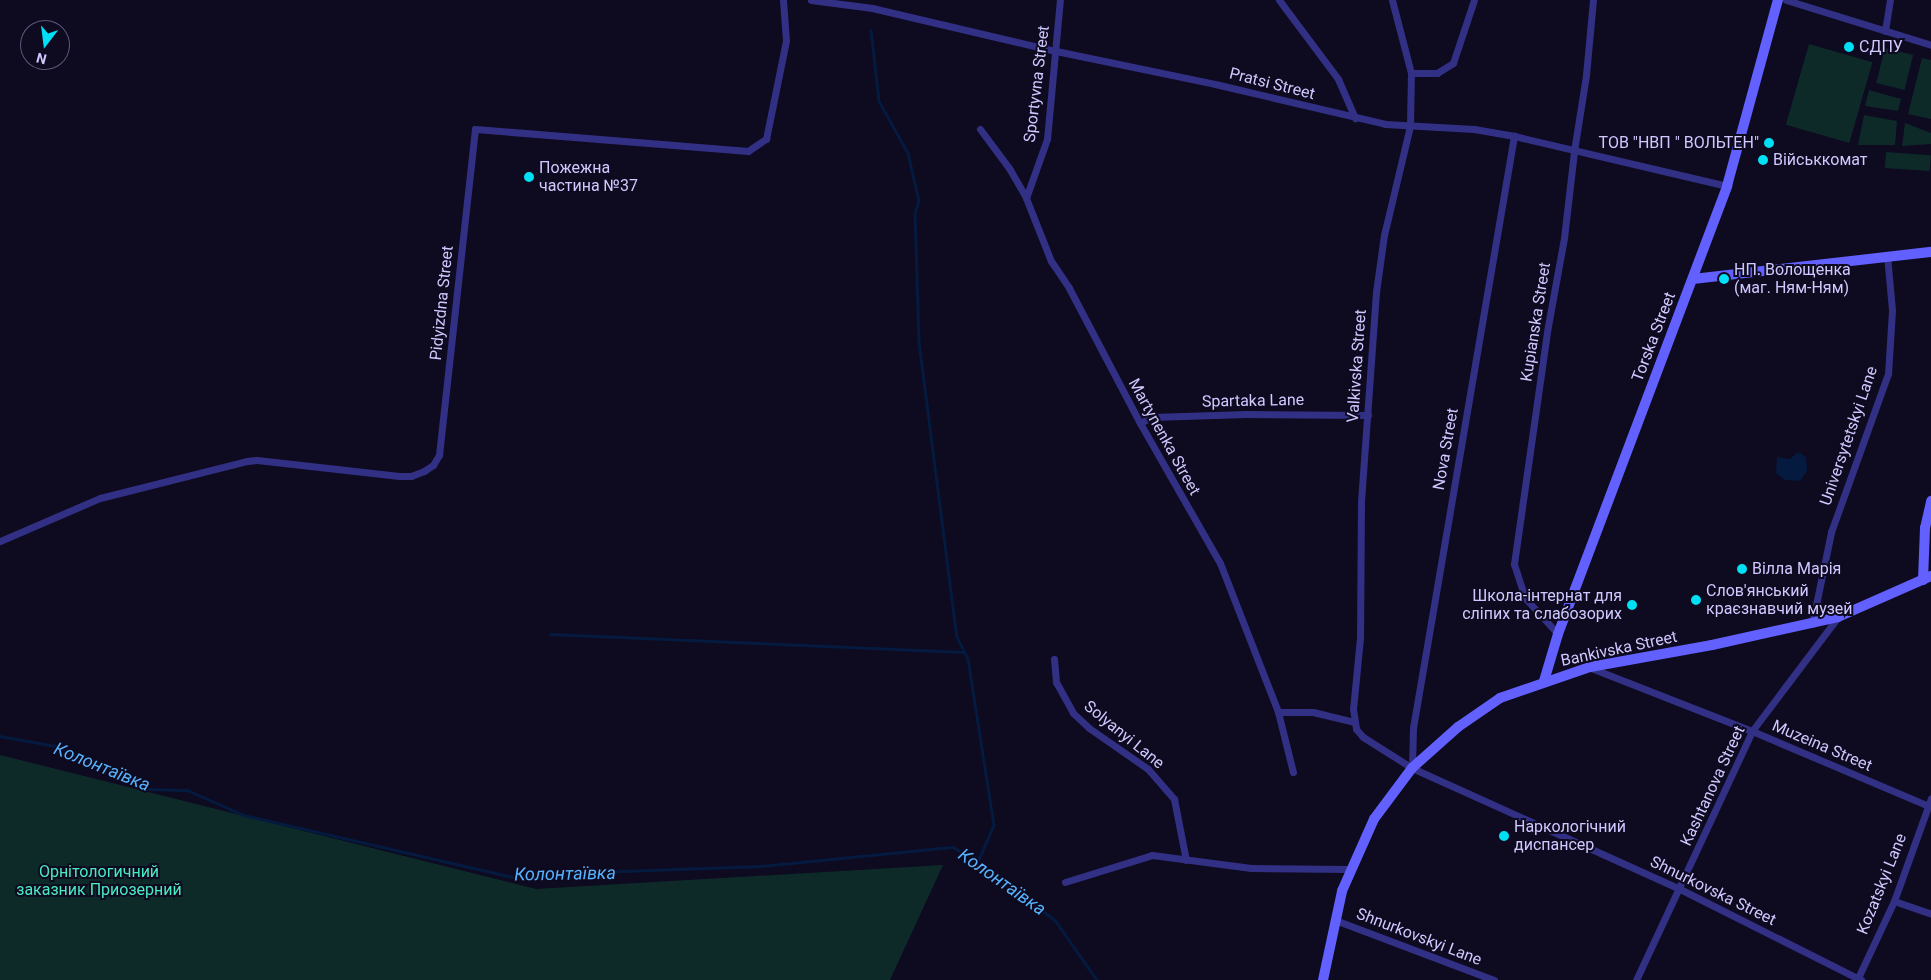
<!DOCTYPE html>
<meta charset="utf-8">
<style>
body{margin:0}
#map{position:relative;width:1931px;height:980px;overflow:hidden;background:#0e0a20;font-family:Roboto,sans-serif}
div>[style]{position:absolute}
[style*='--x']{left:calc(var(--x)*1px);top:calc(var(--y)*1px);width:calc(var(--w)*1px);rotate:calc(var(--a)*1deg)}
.green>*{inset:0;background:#0d2a29;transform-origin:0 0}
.water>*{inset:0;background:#041a3f}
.stream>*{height:2.5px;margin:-1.25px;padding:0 1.25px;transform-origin:1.25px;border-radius:1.25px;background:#041a3f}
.street>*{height:7px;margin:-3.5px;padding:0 3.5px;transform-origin:3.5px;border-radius:3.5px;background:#323084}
.secondary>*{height:10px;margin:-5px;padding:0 5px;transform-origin:5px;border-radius:5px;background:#6260ff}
.dots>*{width:14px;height:14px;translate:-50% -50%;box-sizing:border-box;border:2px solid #0e0a20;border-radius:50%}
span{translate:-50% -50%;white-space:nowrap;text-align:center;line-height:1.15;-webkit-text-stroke:4px #0e0a20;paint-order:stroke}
.poi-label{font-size:16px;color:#cfc9ff}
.left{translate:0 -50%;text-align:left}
.right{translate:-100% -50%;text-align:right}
.street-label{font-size:16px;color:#cfc9ff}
.park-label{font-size:16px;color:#49ebc1}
.water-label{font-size:18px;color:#57b3ff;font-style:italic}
.north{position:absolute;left:20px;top:20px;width:50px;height:50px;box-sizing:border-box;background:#0e0a20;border:1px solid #5b5679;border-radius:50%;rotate:195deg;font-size:14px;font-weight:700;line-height:20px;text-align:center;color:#cfc9ff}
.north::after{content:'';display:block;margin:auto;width:18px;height:22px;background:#00dff4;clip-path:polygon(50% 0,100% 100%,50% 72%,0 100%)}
</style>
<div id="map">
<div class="green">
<i style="left:1809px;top:44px;width:66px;height:84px;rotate:16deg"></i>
<i style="left:1885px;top:48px;width:29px;height:36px;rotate:14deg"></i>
<i style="clip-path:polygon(1922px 58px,1931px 60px,1931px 119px,1908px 114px)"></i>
<i style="clip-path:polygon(1869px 90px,1901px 99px,1898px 111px,1865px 106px)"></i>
<i style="clip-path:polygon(1864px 115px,1897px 121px,1895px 145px,1858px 145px)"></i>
<i style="clip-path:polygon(1905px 123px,1931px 133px,1931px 144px,1902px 146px)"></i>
<i style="left:1886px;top:152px;width:45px;height:16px;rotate:4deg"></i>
<i style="clip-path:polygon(0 755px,536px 889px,943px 865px,890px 980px,0 980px)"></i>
</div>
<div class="water">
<i style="clip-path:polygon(1798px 452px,1806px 457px,1807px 471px,1800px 481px,1785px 480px,1776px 473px,1777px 457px,1790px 459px)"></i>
</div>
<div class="stream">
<i style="--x:871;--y:30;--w:71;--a:83.6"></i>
<i style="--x:879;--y:101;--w:60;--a:60.9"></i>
<i style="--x:908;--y:153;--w:49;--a:77.1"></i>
<i style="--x:919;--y:201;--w:13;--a:108"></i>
<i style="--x:915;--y:213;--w:129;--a:88.2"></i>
<i style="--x:919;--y:342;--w:297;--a:82.7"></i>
<i style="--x:957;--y:637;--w:25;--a:63"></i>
<i style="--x:968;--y:659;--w:168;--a:81.1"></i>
<i style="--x:994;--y:825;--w:40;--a:113.4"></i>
<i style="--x:550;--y:634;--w:414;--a:2.5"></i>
<i style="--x:0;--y:736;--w:56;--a:10.3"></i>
<i style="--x:55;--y:746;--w:103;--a:24.6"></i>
<i style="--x:149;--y:789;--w:38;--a:2"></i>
<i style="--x:187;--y:790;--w:62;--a:23.7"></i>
<i style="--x:244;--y:815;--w:280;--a:13"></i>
<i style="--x:517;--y:878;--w:52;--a:-5.5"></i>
<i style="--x:569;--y:873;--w:192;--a:-2.1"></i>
<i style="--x:761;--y:866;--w:193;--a:-5.7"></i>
<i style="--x:953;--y:847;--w:29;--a:31"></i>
<i style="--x:978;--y:862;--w:96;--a:37"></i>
<i style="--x:1055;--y:920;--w:73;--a:55"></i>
</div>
<div class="street">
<i style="--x:811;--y:0;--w:62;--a:7.5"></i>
<i style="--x:872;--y:8;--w:189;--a:13.2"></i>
<i style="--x:1056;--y:51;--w:162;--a:11.7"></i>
<i style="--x:1215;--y:84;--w:175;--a:13.2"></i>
<i style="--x:1385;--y:124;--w:89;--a:3.2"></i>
<i style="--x:1474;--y:129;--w:41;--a:9.9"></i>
<i style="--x:1514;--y:136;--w:219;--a:13.2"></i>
<i style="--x:1279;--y:0;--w:99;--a:53.2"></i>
<i style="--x:1338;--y:79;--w:43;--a:66.4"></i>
<i style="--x:1392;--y:0;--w:75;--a:75.4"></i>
<i style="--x:1411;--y:73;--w:53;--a:91.1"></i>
<i style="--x:1410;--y:126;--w:112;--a:103.4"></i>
<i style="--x:1384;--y:235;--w:58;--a:98"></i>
<i style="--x:1376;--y:292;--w:210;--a:94.1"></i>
<i style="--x:1361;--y:501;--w:137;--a:90.4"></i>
<i style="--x:1360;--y:638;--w:71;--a:95.6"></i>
<i style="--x:1353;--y:709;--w:20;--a:81"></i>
<i style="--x:1356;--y:729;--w:11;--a:49"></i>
<i style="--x:1363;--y:737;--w:58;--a:32.3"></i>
<i style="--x:1412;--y:768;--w:294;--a:24.3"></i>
<i style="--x:1680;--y:889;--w:203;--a:26.7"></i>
<i style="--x:1786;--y:0;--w:152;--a:17.2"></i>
<i style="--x:1885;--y:31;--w:31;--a:-81"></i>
<i style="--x:1411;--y:73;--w:26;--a:0"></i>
<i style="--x:1437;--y:73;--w:19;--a:-32"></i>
<i style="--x:1453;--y:63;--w:66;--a:-71.6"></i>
<i style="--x:980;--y:129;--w:49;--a:53.4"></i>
<i style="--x:1009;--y:168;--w:34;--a:60"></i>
<i style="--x:1026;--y:198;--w:68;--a:68.4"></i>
<i style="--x:1051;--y:261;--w:32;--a:56"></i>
<i style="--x:1069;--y:288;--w:153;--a:62.3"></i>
<i style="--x:1140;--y:423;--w:161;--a:60.3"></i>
<i style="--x:1220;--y:563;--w:160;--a:68.7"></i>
<i style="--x:1278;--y:712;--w:62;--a:76"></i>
<i style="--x:1026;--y:198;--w:63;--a:-70.4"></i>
<i style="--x:1047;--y:139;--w:140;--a:-84.7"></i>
<i style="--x:1140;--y:423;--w:13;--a:-27"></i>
<i style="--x:1152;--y:417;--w:94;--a:-1.8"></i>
<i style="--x:1246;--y:414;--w:122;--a:0.5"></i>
<i style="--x:0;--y:541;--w:109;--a:-23.3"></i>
<i style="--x:100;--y:498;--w:152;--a:-14.1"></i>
<i style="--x:247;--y:461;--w:10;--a:-6"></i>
<i style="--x:257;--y:460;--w:143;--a:6.4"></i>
<i style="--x:399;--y:476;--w:12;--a:0"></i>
<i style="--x:411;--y:476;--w:14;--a:-21"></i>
<i style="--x:424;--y:471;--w:11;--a:-34"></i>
<i style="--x:433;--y:465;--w:12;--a:-59"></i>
<i style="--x:439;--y:455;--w:328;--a:-83.7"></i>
<i style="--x:475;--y:129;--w:274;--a:4.6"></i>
<i style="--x:748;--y:151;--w:22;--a:-34"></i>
<i style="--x:766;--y:139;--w:100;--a:-78.5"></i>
<i style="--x:786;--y:41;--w:41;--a:-94.2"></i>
<i style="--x:1812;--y:624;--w:94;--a:-78.3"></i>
<i style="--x:1831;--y:532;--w:168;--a:-70.2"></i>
<i style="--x:1888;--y:374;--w:64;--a:-86.4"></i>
<i style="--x:1892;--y:310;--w:55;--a:-95.2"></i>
<i style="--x:1558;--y:634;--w:49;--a:-132.5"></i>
<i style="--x:1525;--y:598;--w:36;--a:-108"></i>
<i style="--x:1514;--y:564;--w:240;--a:-81.9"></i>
<i style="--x:1548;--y:326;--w:89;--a:-79.7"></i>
<i style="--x:1564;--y:238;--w:88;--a:-83.4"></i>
<i style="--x:1574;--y:151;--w:77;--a:-81"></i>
<i style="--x:1586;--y:75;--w:75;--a:-84.7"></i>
<i style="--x:1054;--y:659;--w:23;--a:85"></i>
<i style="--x:1056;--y:682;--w:35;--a:61"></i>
<i style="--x:1073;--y:713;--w:22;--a:43"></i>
<i style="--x:1089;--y:728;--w:72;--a:34.8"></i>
<i style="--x:1148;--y:769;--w:40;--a:49"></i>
<i style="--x:1174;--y:799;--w:62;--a:78.9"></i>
<i style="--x:1591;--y:668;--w:173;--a:21.4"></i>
<i style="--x:1752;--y:731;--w:194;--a:23"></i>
<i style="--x:1278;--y:712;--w:35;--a:0"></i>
<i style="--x:1313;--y:712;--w:42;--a:13.7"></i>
<i style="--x:1412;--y:768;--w:40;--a:-88.6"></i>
<i style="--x:1413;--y:728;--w:601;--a:-80.32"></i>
<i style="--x:1065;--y:882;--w:91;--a:-17.2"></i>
<i style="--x:1152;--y:855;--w:100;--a:7.5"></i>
<i style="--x:1251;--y:868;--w:100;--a:0.6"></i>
<i style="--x:1894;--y:901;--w:39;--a:19"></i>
<i style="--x:1335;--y:920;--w:170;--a:20.7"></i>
<i style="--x:1636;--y:980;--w:275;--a:-65"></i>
<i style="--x:1752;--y:731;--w:143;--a:-53"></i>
<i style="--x:1857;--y:980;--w:87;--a:-64.9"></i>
<i style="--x:1894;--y:901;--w:109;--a:-70.2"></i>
</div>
<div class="secondary">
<i style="--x:1693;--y:279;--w:240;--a:-6.5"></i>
<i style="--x:1923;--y:580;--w:52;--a:-87.8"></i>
<i style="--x:1925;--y:528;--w:28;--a:-77"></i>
<i style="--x:1544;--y:681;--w:49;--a:-73.4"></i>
<i style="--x:1558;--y:634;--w:479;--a:-69.3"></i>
<i style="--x:1727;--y:186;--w:193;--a:-74.7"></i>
<i style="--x:1323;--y:980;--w:91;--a:-77.9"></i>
<i style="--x:1342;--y:891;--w:79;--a:-66"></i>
<i style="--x:1374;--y:819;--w:64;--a:-53.3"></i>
<i style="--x:1412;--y:768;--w:62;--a:-41.7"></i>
<i style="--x:1458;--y:727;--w:51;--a:-34.6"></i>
<i style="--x:1500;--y:698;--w:95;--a:-19"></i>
<i style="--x:1590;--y:667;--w:124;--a:-10.2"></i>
<i style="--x:1712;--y:645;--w:129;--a:-12.5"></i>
<i style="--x:1838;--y:617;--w:102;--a:-23.8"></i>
</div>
<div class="dots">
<i style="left:1849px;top:47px;background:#00dff4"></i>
<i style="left:1769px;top:143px;background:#00dff4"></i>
<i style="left:1763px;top:160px;background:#00dff4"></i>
<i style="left:529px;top:177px;background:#00dff4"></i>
<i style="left:1724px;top:279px;background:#00dff4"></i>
<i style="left:1742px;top:569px;background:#00dff4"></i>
<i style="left:1696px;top:600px;background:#00dff4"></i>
<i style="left:1632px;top:605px;background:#00dff4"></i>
<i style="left:1504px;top:836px;background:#00dff4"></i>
</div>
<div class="poi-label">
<span class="left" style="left:1859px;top:47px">СДПУ</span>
<span class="right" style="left:1759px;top:143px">ТОВ "НВП " ВОЛЬТЕН"</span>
<span class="left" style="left:1773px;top:160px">Військкомат</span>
<span class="left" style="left:539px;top:177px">Пожежна<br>частина №37</span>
<span class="left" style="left:1734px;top:279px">НП. Волощенка<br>(маг. Ням-Ням)</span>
<span class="left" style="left:1752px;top:569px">Вілла Марія</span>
<span class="left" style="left:1706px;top:600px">Слов'янський<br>краєзнавчий музей</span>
<span class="right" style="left:1622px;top:605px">Школа-інтернат для<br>сліпих та слабозорих</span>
<span class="left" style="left:1514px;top:836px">Наркологічний<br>диспансер</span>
</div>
<div class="street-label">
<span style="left:1037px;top:84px;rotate:-83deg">Sportyvna Street</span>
<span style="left:1272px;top:84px;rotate:14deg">Pratsi Street</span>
<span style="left:442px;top:303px;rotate:-84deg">Pidyizdna Street</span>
<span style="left:1536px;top:322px;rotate:-81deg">Kupianska Street</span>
<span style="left:1654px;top:337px;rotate:-69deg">Torska Street</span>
<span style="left:1357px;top:366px;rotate:-86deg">Valkivska Street</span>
<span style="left:1253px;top:401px;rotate:-1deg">Spartaka Lane</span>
<span style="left:1849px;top:436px;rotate:-71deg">Universytetskyi Lane</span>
<span style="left:1164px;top:437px;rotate:61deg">Martynenka Street</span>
<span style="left:1446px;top:449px;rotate:-80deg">Nova Street</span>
<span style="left:1619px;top:649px;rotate:-12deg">Bankivska Street</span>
<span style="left:1124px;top:735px;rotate:39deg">Solyanyi Lane</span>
<span style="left:1822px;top:746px;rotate:23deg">Muzeina Street</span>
<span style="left:1713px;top:786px;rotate:-65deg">Kashtanova Street</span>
<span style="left:1882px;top:884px;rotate:-68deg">Kozatskyi Lane</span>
<span style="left:1713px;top:891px;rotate:26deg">Shnurkovska Street</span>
<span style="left:1419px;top:937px;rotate:21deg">Shnurkovskyi Lane</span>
</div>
<div class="park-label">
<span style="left:99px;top:881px">Орнiтологичний<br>заказник Приозерний</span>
</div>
<div class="water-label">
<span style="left:102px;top:767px;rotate:22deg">Колонтаївка</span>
<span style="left:565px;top:874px;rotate:-1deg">Колонтаївка</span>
<span style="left:1002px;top:882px;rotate:35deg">Колонтаївка</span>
</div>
<div class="north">N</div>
</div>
